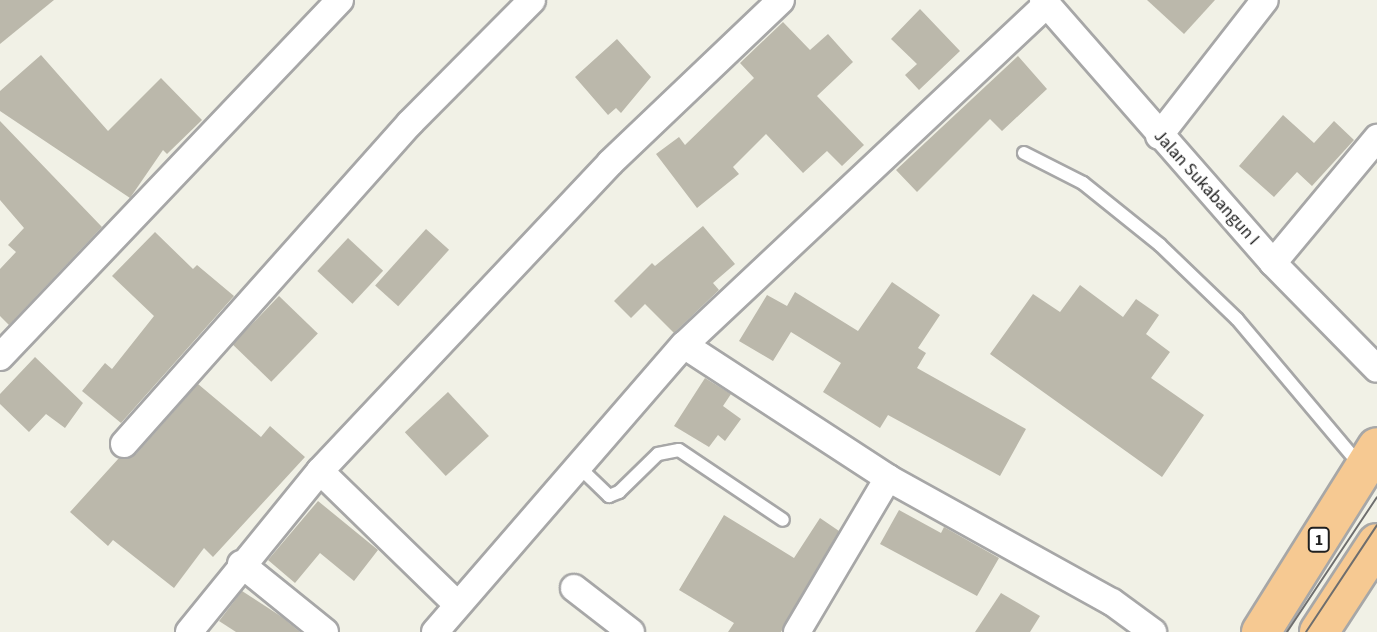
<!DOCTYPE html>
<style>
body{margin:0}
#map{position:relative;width:1377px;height:632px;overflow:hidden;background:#f1f1e6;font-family:"Source Sans 3",sans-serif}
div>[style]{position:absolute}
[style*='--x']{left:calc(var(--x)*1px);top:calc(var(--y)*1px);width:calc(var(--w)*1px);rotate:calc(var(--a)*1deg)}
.building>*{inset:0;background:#bbb8ab;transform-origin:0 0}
.roads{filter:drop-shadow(2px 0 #a7a7a7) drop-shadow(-2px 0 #a7a7a7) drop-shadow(0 2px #a7a7a7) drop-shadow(0 -2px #a7a7a7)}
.service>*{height:12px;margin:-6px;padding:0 6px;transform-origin:6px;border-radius:6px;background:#fff}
.minor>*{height:26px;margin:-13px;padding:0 13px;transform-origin:13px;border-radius:13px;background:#fff}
.trunk>*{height:38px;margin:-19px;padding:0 19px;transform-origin:19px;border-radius:19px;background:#f6c992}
.tram>*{height:2px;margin:-1px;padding:0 1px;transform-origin:1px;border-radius:1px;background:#6e6e6e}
span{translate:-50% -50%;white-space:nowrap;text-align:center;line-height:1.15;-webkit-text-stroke:7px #fff;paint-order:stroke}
.shield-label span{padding:2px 5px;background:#fff;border:2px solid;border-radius:5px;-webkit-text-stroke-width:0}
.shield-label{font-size:16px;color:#202020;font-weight:700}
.street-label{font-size:18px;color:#202020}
</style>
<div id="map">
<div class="building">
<i style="clip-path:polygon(0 0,54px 0,0 44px)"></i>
<i style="clip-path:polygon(1147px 0,1215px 0,1184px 34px)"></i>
<i style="clip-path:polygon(920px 9px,960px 51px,919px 90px,905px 75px,917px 64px,891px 39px)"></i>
<i style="clip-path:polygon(783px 22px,810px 50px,828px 34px,853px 62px,817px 96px,864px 145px,842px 166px,827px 151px,803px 173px,766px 134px,733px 167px,739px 174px,697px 208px,656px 154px,679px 137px,685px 145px,754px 78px,740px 63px)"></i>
<i style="clip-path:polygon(617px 39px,651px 77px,621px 113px,616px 108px,608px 115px,575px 77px)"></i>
<i style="clip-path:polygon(41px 55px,108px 131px,161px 78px,202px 120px,167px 154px,163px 150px,130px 198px,0 111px,0 91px)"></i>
<i style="clip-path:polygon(1018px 56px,1047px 89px,1002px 131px,990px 119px,917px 192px,896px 170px)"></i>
<i style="clip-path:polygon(1283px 115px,1314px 143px,1334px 121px,1354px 140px,1312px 186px,1297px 172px,1274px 197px,1239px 166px)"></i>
<i style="clip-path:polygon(0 121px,102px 227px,9px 325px,0 316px,0 269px,16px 252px,8px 245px,24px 228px,0 200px)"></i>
<i style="clip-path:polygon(703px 226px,735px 264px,713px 283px,719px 290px,674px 333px,645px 304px,631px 318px,614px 301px,652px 263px,655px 266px)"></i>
<i style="left:426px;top:229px;width:31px;height:76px;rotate:42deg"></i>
<i style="clip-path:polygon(155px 232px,193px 269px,197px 265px,234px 296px,121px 423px,82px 391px,105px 363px,112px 369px,154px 316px,112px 276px)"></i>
<i style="left:348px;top:238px;width:48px;height:45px;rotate:43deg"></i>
<i style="clip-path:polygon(892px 282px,940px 315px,918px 348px,926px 353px,917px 368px,1026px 429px,1000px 476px,888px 415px,880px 428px,823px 392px,841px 363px,791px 332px,773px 361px,739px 341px,767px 295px,787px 306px,795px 292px,858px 331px)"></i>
<i style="clip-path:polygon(1080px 285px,1123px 317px,1136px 299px,1159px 315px,1146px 334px,1170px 352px,1151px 378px,1204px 415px,1162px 477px,990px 354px,1033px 294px,1060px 312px)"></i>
<i style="left:279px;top:296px;width:54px;height:67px;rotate:44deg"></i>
<i style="clip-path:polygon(35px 357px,83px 403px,65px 428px,46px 414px,29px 432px,0 404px,0 394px)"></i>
<i style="clip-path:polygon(705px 378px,731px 394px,723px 406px,741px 419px,725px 441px,718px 435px,709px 447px,674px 426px)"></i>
<i style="clip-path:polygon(198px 384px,261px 437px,270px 426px,305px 457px,213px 557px,204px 548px,174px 588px,113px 540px,108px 546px,70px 512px,119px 458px,136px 454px)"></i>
<i style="left:448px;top:392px;width:60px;height:59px;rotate:47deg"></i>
<i style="clip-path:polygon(318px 501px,378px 550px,354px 581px,320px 553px,295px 583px,268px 560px)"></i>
<i style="clip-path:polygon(899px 510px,941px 533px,944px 527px,999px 558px,977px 596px,880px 544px)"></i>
<i style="clip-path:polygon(724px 515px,794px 558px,820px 518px,839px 531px,781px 632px,728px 632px,734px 623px,679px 590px)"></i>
<i style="clip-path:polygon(242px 591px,282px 617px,300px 632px,236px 632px,219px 621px)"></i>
<i style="clip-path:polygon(1001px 593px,1040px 616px,1030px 632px,975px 632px)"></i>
</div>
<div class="roads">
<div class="service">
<i style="--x:1024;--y:153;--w:66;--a:27"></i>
<i style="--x:1083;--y:183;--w:99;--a:38.8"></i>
<i style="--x:1160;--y:245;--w:107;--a:43.9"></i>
<i style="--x:1237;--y:319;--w:192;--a:49.9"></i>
<i style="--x:579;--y:467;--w:42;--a:44"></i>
<i style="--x:609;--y:496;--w:11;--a:-22"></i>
<i style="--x:619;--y:492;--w:54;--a:-44.3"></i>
<i style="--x:658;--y:454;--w:21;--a:-11"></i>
<i style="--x:679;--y:450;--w:125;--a:33.9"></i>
</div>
<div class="minor">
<i style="--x:1043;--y:0;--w:349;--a:48.8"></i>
<i style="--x:1273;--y:263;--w:148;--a:45.5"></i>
<i style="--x:1159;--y:136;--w:172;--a:-52.1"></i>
<i style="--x:1273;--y:263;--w:163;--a:-50.2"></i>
<i style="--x:684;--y:345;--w:244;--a:33.1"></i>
<i style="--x:888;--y:478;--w:256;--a:29"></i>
<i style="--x:1112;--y:602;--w:51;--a:36.2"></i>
<i style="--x:0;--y:357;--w:493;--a:-46.4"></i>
<i style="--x:124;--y:444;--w:430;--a:-48.3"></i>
<i style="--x:410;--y:123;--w:173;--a:-45.2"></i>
<i style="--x:320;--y:471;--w:192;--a:44.2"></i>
<i style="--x:241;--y:564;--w:108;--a:39"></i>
<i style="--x:574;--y:588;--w:72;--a:37.7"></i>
<i style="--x:189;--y:632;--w:208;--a:-50.9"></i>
<i style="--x:320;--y:471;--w:423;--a:-46.7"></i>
<i style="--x:610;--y:163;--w:236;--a:-43.6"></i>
<i style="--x:435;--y:632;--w:380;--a:-49.1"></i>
<i style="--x:684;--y:345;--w:498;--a:-43.2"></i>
<i style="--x:797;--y:632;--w:179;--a:-59.4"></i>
</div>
<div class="trunk">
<i style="--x:1261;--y:632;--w:218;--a:-57.9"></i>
<i style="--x:1319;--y:632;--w:106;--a:-56.9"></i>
</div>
</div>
<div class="tram">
<i style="--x:1287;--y:632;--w:162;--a:-56.3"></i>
<i style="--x:1306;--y:632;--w:128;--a:-56.4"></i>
</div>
<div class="shield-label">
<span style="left:1319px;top:540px">1</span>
</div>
<div class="street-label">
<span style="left:1206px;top:188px;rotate:48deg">Jalan Sukabangun I</span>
</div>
</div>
